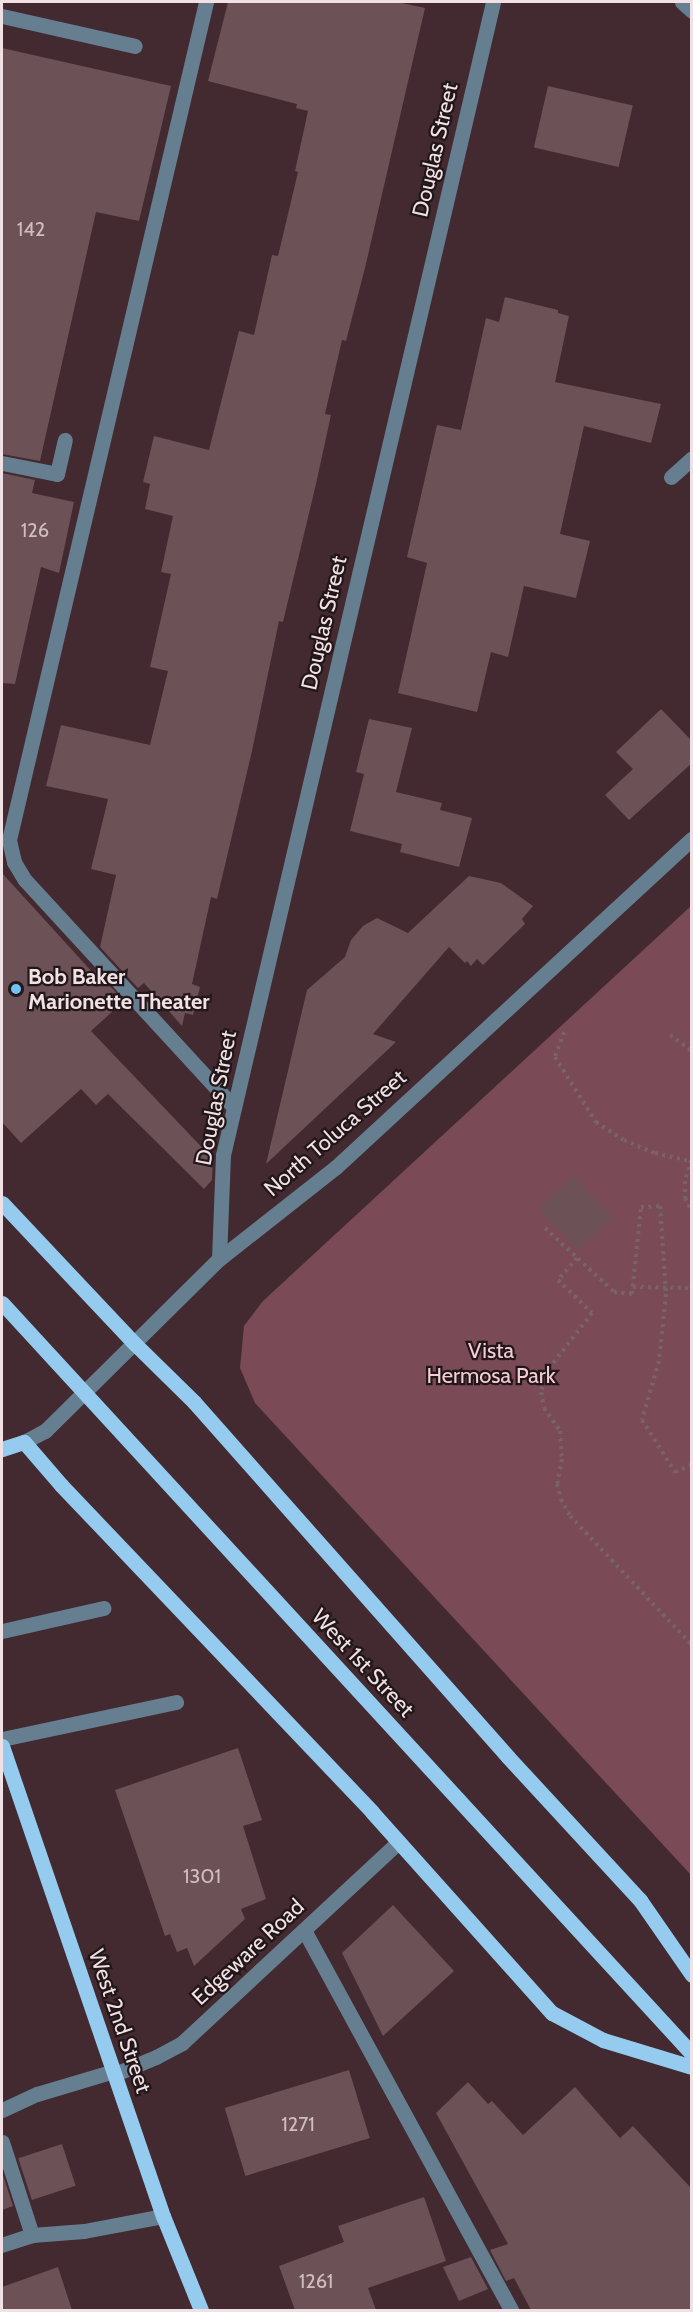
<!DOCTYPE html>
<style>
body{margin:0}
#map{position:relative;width:693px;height:2312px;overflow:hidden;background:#422a30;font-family:Cabin,sans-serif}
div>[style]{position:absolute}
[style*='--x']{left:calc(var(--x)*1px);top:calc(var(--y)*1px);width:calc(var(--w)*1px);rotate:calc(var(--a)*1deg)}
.green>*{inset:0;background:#7a4b57}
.building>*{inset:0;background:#6c5157;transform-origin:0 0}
.path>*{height:4px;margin-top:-2px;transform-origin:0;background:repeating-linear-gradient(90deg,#786368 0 3px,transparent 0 7.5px)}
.minor>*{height:15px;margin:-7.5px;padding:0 7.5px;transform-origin:7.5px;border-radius:7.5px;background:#657f90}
.major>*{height:15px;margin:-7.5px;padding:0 7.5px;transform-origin:7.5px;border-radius:7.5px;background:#95cbee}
.dots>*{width:16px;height:16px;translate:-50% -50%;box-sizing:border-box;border:3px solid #211619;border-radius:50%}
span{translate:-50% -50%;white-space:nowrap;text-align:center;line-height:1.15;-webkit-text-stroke:4.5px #211619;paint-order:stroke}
.number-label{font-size:20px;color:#d0bdc1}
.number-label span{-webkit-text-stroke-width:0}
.street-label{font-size:22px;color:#f1e1e4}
.poi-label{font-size:22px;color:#f1e1e4;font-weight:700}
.left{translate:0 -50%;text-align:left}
.park-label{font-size:22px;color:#f5cdd6}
.frame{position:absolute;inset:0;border:3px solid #f1e1e4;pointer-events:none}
</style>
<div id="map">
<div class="green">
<i style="clip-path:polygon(691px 906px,691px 1875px,255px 1403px,240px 1368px,244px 1326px,263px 1301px)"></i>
</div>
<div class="building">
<i style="clip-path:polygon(228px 2px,397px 2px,425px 8px,365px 268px,346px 341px,342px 340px,325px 414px,331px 415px,316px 484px,283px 622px,279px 621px,252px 751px,217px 899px,211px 897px,192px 984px,200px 987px,193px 1015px,185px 1013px,182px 1026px,144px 983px,138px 988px,100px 947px,116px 875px,91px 869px,108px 799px,46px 786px,61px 725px,150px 745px,168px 671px,150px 667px,171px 574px,161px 572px,173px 516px,145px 509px,150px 484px,143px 482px,154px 436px,209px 450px,239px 331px,254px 335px,272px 255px,278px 256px,298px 172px,295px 171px,308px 111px,296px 108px,297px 104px,208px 81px)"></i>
<i style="clip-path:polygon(2px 48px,171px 86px,139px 221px,96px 212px,40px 461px,2px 454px)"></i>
<i style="left:548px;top:86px;width:87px;height:63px;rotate:13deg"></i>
<i style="clip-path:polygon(505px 297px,558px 310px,558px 313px,569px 316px,555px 382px,661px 404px,651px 443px,584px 426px,560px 534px,590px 541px,576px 598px,524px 586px,508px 657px,491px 652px,477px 712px,398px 693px,427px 563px,407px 557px,437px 425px,461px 430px,486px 318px,499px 322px)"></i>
<i style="clip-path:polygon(2px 473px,35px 480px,32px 493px,74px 502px,59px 573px,41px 567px,15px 684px,2px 683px)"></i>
<i style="clip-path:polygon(661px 709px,692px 741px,692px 763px,629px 820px,605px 795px,633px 769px,616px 752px)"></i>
<i style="clip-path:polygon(369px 719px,412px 728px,396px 792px,442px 803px,440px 810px,472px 818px,459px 867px,400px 852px,402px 844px,350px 831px,364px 774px,356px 772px)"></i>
<i style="clip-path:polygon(2px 873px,94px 974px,95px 970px,124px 1001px,91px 1031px,213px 1159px,212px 1180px,204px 1189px,108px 1094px,96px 1105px,81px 1089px,21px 1143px,2px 1122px)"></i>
<i style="clip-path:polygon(469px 876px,501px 883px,533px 906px,522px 919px,525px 924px,483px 965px,477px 959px,471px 966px,467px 961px,465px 963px,449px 947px,373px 1034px,396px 1042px,266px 1164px,307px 990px,345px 957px,351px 940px,363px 926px,377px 918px,408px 933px)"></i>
<i style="left:573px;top:1176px;width:57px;height:48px;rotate:46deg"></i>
<i style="clip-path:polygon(238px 1748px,262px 1820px,243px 1826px,266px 1899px,241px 1909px,245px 1919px,194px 1966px,187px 1948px,177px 1952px,170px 1934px,165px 1936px,115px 1790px)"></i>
<i style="clip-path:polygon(393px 1905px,454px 1971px,383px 2036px,342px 1953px)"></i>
<i style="left:349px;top:2070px;width:71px;height:130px;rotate:73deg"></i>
<i style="clip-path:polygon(468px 2082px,488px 2104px,492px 2101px,523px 2135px,575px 2087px,620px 2138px,633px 2126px,692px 2189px,692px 2310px,531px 2310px,514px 2278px,506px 2281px,490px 2250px,508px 2244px,436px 2113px)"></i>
<i style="left:62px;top:2144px;width:44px;height:46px;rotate:72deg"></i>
<i style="clip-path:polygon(2px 2172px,13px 2206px,2px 2210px)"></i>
<i style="clip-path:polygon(424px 2197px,446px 2261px,368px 2288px,376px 2310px,295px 2310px,279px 2266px,344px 2242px,338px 2226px)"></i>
<i style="clip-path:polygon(471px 2257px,488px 2289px,459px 2301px,443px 2267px)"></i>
<i style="clip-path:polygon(58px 2267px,72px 2310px,2px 2310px,2px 2287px)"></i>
</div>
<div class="path">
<i style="--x:564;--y:1032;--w:27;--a:110"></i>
<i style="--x:555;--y:1057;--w:77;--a:57.8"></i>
<i style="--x:596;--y:1122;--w:33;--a:33"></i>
<i style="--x:624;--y:1140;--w:34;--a:23"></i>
<i style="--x:655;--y:1153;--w:36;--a:13"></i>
<i style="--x:670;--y:1035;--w:27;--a:36"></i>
<i style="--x:691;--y:1160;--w:22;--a:106"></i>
<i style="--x:685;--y:1181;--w:17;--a:90"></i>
<i style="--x:685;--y:1198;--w:16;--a:63"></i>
<i style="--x:545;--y:1228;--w:94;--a:42.8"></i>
<i style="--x:614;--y:1292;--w:18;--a:6"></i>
<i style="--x:632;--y:1294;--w:87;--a:-84.1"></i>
<i style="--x:641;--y:1207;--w:19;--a:-3"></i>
<i style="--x:660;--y:1206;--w:88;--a:86.1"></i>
<i style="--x:666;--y:1294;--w:67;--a:96"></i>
<i style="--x:659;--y:1361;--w:61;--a:106.1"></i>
<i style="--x:642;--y:1420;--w:62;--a:57.6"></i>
<i style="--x:675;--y:1472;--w:17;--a:-24"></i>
<i style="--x:577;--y:1258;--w:29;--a:131"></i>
<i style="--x:558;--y:1280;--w:47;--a:44.1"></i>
<i style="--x:592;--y:1313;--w:75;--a:127.9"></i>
<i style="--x:546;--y:1372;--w:21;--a:104"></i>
<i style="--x:541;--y:1392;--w:16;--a:79"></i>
<i style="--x:544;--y:1408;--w:28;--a:55"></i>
<i style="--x:560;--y:1431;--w:28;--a:86"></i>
<i style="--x:562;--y:1459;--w:25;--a:101"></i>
<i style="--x:557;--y:1484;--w:16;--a:75"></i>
<i style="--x:561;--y:1499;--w:19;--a:62"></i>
<i style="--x:570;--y:1516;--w:178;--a:46.6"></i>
<i style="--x:633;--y:1287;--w:59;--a:1"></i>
</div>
<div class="minor">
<i style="--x:206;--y:2;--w:861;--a:103.23"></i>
<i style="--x:9;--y:840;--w:23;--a:77"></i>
<i style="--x:14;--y:862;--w:21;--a:59"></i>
<i style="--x:25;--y:880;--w:309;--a:47.4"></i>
<i style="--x:682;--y:2;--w:13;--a:42"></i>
<i style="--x:2;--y:16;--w:136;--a:12.7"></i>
<i style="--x:2;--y:463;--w:56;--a:11.3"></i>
<i style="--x:57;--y:474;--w:35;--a:-77"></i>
<i style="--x:671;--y:477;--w:28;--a:-42"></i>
<i style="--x:219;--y:1259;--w:104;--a:-87.8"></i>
<i style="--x:223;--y:1155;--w:1184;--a:-76.82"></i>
<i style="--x:24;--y:1442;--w:24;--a:-28"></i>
<i style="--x:45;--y:1431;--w:245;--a:-44.7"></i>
<i style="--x:219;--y:1259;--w:149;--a:-38.2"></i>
<i style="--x:336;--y:1167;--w:484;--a:-42.7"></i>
<i style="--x:2;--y:1631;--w:104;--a:-12.8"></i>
<i style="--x:2;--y:1739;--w:178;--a:-12"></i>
<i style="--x:304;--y:1930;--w:433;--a:61.4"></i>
<i style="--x:115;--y:2074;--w:44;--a:-22.5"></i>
<i style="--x:156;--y:2057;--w:30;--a:-28"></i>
<i style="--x:182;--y:2043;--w:295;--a:-42.9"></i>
<i style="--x:2;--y:2110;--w:38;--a:-25"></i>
<i style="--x:37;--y:2094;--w:80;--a:-16.6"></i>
<i style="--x:2;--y:2142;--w:98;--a:72.1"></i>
<i style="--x:32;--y:2235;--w:32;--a:162"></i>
<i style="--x:32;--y:2235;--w:52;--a:-4.4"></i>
<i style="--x:84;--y:2231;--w:80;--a:-10.8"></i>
</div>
<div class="major">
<i style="--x:2;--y:1203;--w:194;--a:46.7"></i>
<i style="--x:135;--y:1344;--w:83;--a:44.5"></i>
<i style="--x:194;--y:1402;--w:474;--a:48.5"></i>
<i style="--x:508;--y:1757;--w:195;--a:47.3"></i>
<i style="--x:640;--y:1900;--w:91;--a:55.3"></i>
<i style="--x:2;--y:1303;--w:1020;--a:47.42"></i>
<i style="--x:2;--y:1449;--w:23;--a:-18"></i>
<i style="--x:24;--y:1442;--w:57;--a:49.3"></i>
<i style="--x:61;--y:1485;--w:451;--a:46.4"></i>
<i style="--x:372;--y:1812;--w:270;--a:48.2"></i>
<i style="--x:552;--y:2013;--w:58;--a:27.9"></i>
<i style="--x:603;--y:2040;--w:93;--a:16.9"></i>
<i style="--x:2;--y:1746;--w:497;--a:71.1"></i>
<i style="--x:163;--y:2216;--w:101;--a:68"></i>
</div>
<div class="dots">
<i style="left:16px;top:989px;background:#70c2f4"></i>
</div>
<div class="number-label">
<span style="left:31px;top:229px">142</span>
<span style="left:35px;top:530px">126</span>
<span style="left:202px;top:1876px">1301</span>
<span style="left:298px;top:2124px">1271</span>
<span style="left:316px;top:2281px">1261</span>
</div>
<div class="street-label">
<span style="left:435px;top:150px;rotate:-77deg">Douglas Street</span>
<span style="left:324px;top:623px;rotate:-77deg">Douglas Street</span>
<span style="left:216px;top:1098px;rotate:-79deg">Douglas Street</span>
<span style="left:335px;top:1133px;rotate:-41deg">North Toluca Street</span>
<span style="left:363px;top:1663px;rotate:47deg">West 1st Street</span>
<span style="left:248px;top:1952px;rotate:-43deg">Edgeware Road</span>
<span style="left:120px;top:2021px;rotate:71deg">West 2nd Street</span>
</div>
<div class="poi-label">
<span class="left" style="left:28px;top:989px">Bob Baker<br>Marionette Theater</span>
</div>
<div class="park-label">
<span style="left:491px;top:1363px">Vista<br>Hermosa Park</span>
</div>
<div class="frame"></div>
</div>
